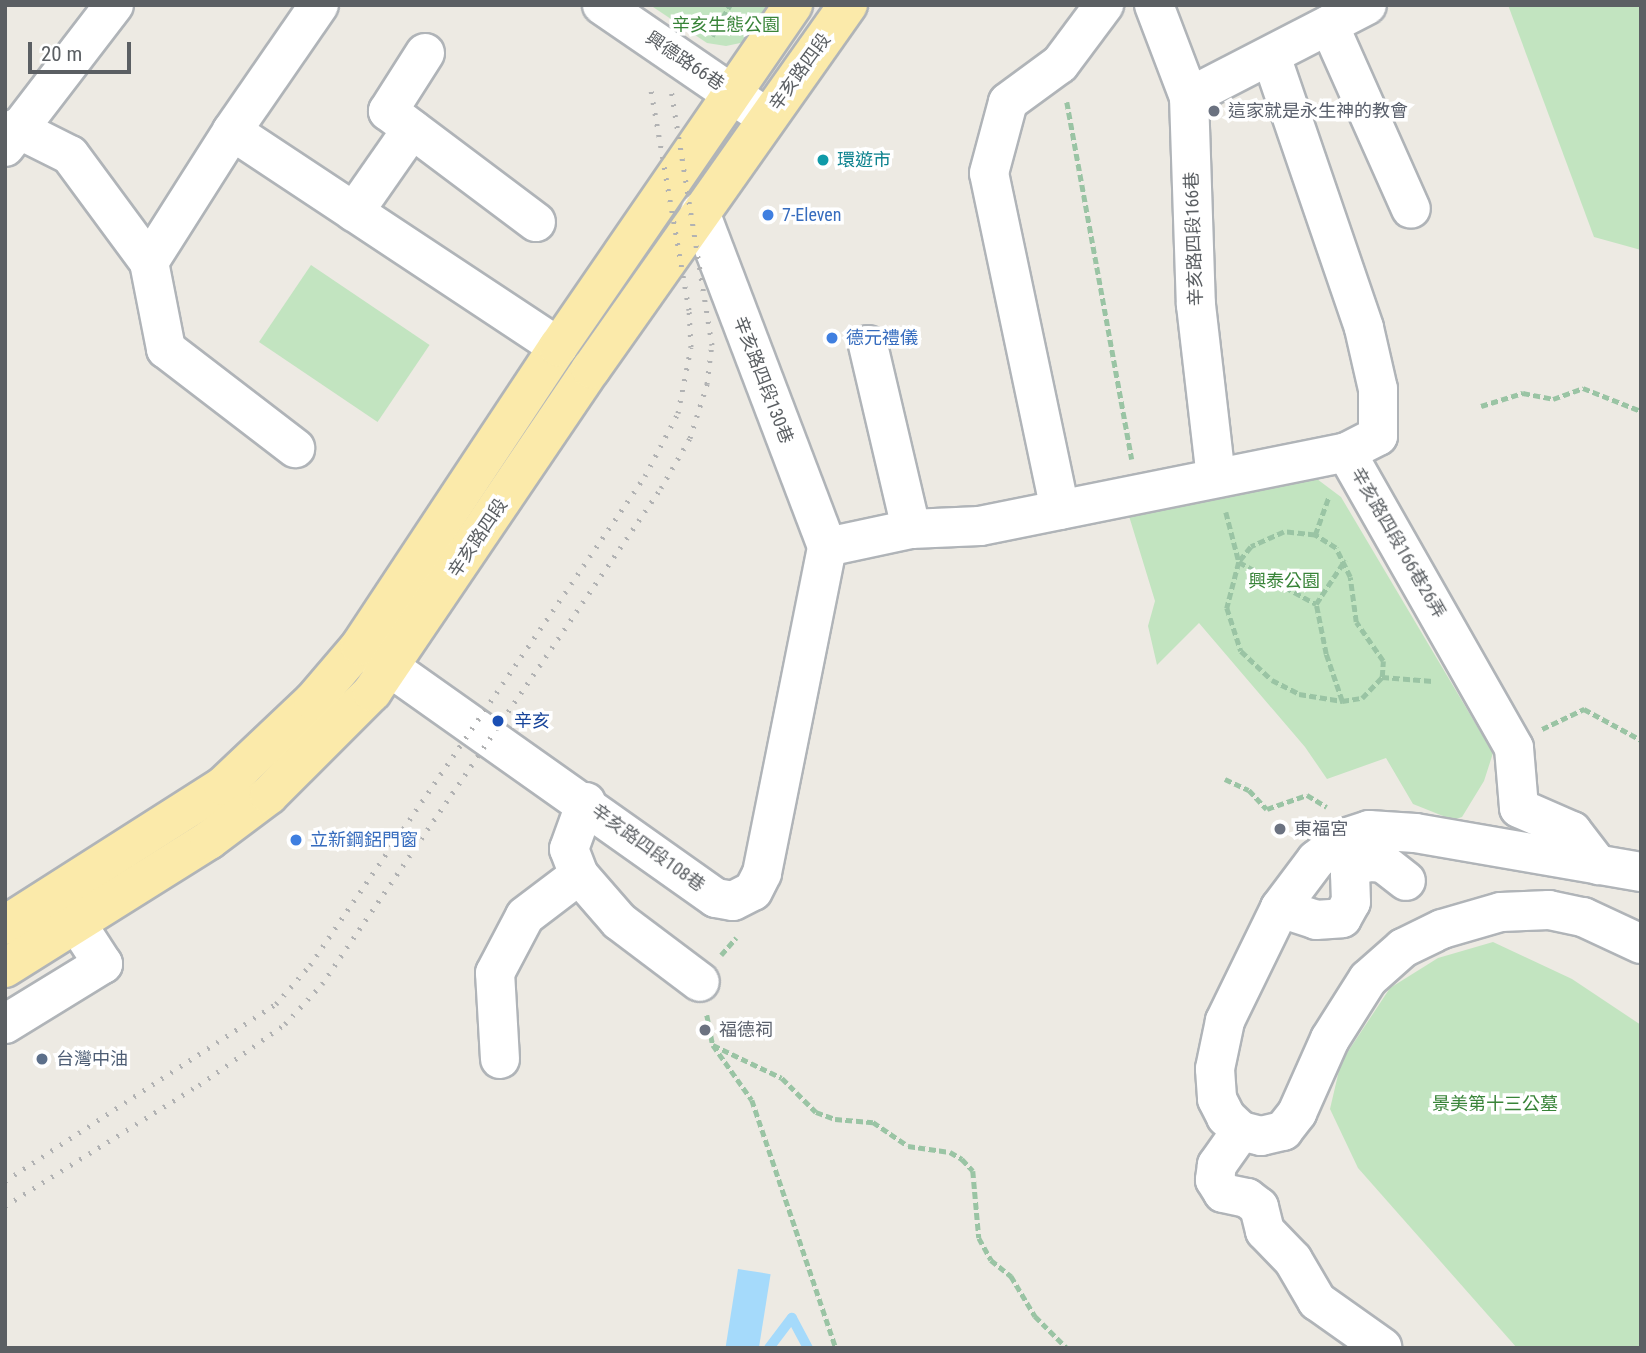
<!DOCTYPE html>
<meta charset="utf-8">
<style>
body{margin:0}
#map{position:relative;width:1646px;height:1353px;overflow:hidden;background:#edeae3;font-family:"Roboto Condensed","Noto Sans TC",sans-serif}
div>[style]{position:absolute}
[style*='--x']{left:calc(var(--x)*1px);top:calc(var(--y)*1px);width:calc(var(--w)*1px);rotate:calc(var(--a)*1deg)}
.green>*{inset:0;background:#c2e4c0;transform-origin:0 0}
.water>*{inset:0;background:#a5dafb;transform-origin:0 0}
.stream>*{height:10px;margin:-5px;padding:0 5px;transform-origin:5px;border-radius:5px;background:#a5dafb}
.path>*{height:4.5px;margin-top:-2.25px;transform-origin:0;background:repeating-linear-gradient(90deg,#9ac4a4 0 7px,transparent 0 10.5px)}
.roads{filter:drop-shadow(2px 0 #b0b4b8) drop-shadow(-2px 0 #b0b4b8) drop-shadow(0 2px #b0b4b8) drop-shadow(0 -2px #b0b4b8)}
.minor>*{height:38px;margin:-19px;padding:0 19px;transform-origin:19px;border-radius:19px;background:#fff}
.major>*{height:38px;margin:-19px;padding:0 19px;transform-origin:19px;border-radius:19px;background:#fbeaaa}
.rail>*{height:5px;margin-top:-2.5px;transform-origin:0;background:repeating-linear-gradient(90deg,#b1b2b3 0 2px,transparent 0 11px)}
.dots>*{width:19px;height:19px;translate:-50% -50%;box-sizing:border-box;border:4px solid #fff;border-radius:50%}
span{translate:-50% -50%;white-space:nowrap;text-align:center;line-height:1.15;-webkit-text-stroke:7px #fff;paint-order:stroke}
.park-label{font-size:18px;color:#398439}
.street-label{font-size:18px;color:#5b5f63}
.worship-label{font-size:18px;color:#5b616d}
.left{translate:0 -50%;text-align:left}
.culture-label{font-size:18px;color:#0d838f}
.shop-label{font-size:18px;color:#366cbe}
.transit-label{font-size:18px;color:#164399}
.service-label{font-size:18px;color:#4e5e75}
.frame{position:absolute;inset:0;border:7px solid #5b5f63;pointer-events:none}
.scale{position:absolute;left:28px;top:42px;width:103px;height:32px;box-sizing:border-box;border:4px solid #5b5f63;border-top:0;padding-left:9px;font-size:21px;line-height:24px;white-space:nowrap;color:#5b5f63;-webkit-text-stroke:5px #fff;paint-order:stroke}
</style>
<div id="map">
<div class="green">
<i style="clip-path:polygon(650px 5px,771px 5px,745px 42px,726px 46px,707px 43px)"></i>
<i style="clip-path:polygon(1508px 5px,1641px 5px,1641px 250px,1594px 237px)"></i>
<i style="left:311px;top:265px;width:143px;height:93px;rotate:34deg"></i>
<i style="clip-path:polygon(1317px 479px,1341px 497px,1493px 753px,1484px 781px,1462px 817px,1453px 820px,1413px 804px,1386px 758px,1327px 779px,1305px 747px,1199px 623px,1157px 665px,1148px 626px,1155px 601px,1129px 516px)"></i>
<i style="clip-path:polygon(1493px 942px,1572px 979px,1641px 1025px,1641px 1348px,1517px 1348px,1358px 1168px,1330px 1109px,1341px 1062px,1390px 988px,1438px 958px)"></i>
</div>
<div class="water">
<i style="left:738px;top:1269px;width:33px;height:80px;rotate:9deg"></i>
</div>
<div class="stream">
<i style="--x:769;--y:1348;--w:38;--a:-53"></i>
<i style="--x:792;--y:1318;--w:34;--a:62"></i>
</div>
<div class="path">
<i style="--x:712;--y:36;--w:36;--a:-60"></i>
<i style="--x:1067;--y:102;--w:363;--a:79.7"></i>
<i style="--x:1481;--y:406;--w:44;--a:-17.2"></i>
<i style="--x:1523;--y:393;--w:31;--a:11"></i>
<i style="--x:1553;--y:399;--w:32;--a:-20"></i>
<i style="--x:1583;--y:388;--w:62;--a:21.6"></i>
<i style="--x:1226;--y:512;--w:52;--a:75.4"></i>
<i style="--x:1239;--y:562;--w:48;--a:104.6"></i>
<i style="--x:1227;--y:608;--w:45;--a:72"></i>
<i style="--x:1241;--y:651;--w:42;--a:43.1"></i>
<i style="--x:1272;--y:680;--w:30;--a:27"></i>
<i style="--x:1299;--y:694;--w:44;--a:9.2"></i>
<i style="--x:1342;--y:701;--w:20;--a:-9"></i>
<i style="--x:1362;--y:698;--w:29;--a:-46"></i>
<i style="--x:1382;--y:677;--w:16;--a:-86"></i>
<i style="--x:1383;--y:661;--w:47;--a:-124.7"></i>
<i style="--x:1356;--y:622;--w:45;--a:-97.6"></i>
<i style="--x:1350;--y:577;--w:32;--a:-116"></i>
<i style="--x:1336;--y:548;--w:25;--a:-148"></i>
<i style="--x:1315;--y:535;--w:31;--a:-174"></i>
<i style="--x:1284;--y:532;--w:36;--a:156"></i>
<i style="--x:1251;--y:547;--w:19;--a:129"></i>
<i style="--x:1239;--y:562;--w:88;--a:28.6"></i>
<i style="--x:1315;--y:535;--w:41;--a:-70.3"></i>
<i style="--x:1382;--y:677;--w:51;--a:4.5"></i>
<i style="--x:1342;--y:701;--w:50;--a:-108.8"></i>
<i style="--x:1326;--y:654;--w:51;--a:-101.3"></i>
<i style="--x:1316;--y:604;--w:53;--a:-56.6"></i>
<i style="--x:1542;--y:729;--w:47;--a:-25.5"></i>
<i style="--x:1584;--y:709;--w:65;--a:28.5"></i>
<i style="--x:1225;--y:779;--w:26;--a:25"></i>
<i style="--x:1249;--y:790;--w:26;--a:47"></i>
<i style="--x:1267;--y:809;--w:42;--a:-19.3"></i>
<i style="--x:1307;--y:795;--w:23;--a:31"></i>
<i style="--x:721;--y:955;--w:23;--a:-49"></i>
<i style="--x:707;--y:1015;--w:31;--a:79"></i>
<i style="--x:713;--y:1045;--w:67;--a:54.7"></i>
<i style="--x:752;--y:1100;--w:262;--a:71.3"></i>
<i style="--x:713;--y:1045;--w:76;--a:25.6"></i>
<i style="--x:782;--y:1078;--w:48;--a:45"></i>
<i style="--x:816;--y:1112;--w:20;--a:20"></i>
<i style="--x:835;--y:1119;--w:38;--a:5"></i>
<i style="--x:873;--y:1122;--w:42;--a:34.4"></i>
<i style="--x:908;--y:1146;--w:42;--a:8.1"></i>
<i style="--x:950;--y:1152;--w:14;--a:30"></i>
<i style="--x:962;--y:1159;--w:16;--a:47"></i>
<i style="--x:973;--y:1171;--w:67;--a:84.9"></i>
<i style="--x:979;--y:1238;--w:25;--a:61"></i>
<i style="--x:991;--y:1260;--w:26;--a:39"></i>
<i style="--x:1011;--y:1276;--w:47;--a:59"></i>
<i style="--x:1035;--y:1316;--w:45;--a:45"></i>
</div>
<div class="roads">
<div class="minor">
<i style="--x:602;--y:5;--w:200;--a:34.4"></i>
<i style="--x:1154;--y:5;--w:98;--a:69.2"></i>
<i style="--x:1189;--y:97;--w:208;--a:88.1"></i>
<i style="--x:1196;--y:305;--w:174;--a:83.4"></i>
<i style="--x:1329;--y:25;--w:201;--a:66"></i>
<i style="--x:425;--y:53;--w:69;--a:122.5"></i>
<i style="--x:388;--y:111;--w:185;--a:36.9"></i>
<i style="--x:1271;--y:56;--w:287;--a:71.1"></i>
<i style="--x:1364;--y:328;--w:63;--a:77.1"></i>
<i style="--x:1378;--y:389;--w:47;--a:90"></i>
<i style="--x:1378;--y:436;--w:36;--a:153"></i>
<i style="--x:1189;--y:97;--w:200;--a:-27.3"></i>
<i style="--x:16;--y:128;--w:60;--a:26.6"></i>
<i style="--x:70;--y:155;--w:133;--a:53.6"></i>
<i style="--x:149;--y:262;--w:89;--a:78.9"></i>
<i style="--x:166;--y:349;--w:163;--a:37.5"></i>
<i style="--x:232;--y:131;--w:153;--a:-55.4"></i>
<i style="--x:5;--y:147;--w:179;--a:-52.5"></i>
<i style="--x:354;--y:212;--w:101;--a:-55.1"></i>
<i style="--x:700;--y:212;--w:358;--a:69.2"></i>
<i style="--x:149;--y:262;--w:155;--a:-57.6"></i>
<i style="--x:232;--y:131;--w:391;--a:33.5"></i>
<i style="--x:868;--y:345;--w:189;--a:76.8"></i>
<i style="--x:1060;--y:510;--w:344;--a:-101.9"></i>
<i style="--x:989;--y:173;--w:73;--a:-75"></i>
<i style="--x:1008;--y:102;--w:64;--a:-36.2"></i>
<i style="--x:1060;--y:64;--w:74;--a:-53.3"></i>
<i style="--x:827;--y:547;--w:86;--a:-12.1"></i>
<i style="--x:911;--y:529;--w:69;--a:-2.5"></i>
<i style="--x:980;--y:526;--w:373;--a:-11.4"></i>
<i style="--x:1346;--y:452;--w:340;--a:60.4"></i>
<i style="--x:1514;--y:748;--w:60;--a:85.2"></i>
<i style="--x:1519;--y:808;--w:58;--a:23.5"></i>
<i style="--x:1572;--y:831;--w:43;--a:52.6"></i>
<i style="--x:364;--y:649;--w:431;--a:35.3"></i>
<i style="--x:716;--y:898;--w:17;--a:10"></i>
<i style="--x:733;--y:901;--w:22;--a:-27"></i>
<i style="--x:753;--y:891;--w:20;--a:-63"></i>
<i style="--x:762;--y:873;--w:332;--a:-78.7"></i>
<i style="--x:586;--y:802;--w:50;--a:109.9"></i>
<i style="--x:569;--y:849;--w:28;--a:69"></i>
<i style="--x:579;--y:875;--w:61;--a:49"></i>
<i style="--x:619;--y:921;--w:101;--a:37"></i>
<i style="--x:1641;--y:872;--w:229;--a:-170.2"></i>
<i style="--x:1415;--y:833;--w:46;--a:-176.3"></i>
<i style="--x:1369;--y:830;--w:25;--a:162"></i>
<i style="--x:1345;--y:838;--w:36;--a:143"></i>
<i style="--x:1316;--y:860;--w:60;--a:126.9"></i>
<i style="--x:1280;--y:908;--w:126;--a:116"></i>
<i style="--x:1225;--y:1021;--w:49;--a:101.8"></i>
<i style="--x:1215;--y:1069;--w:30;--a:86"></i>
<i style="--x:1217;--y:1099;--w:20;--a:63"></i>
<i style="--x:1226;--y:1117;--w:21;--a:43"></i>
<i style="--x:1241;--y:1131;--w:21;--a:14"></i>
<i style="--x:1261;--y:1136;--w:23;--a:-13"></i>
<i style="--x:1283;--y:1131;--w:23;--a:-52"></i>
<i style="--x:1297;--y:1113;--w:81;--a:-66"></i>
<i style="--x:1330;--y:1039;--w:71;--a:-57.7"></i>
<i style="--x:1368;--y:979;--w:47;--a:-41.5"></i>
<i style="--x:1403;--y:948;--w:43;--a:-26"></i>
<i style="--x:1442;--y:929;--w:61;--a:-16.1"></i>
<i style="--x:1501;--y:912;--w:48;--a:-2.4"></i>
<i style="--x:1549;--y:910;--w:35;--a:12"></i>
<i style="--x:1583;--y:917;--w:64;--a:25"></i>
<i style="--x:1280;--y:908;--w:38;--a:18"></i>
<i style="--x:1316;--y:920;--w:26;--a:-4"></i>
<i style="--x:1342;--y:918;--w:18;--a:-61"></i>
<i style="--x:1351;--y:902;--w:28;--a:-92"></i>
<i style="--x:1350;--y:874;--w:11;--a:-52"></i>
<i style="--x:1357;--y:865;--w:13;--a:-13"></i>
<i style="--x:1370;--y:862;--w:13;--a:4"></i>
<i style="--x:1383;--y:863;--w:29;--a:38"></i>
<i style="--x:5;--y:1024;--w:115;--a:-31.5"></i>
<i style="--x:103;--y:964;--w:48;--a:-123"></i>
<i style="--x:500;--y:1059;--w:86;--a:-93.3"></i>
<i style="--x:495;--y:973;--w:64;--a:-62.2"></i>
<i style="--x:525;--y:916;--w:68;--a:-37.2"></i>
<i style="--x:1241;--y:1131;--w:42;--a:125.2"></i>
<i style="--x:1217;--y:1165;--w:15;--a:98"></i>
<i style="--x:1215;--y:1180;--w:15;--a:58"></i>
<i style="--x:1223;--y:1193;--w:25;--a:12"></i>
<i style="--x:1247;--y:1198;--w:15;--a:37"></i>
<i style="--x:1259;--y:1207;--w:25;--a:76"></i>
<i style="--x:1265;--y:1231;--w:40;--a:46"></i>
<i style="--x:1293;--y:1260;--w:48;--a:59.7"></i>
<i style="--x:1317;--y:1301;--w:80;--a:35.3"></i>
</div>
<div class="major">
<i style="--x:5;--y:925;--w:259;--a:-32.5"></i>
<i style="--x:223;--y:786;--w:124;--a:-43.4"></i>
<i style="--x:313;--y:701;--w:72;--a:-49.5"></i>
<i style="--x:360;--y:646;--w:359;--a:-56.5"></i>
<i style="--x:558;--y:347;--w:415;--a:-55.5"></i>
<i style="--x:5;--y:968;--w:241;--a:-32.1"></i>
<i style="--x:209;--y:840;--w:75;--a:-36.9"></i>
<i style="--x:269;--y:795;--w:146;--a:-45"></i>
<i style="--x:372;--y:692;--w:390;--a:-55.9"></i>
<i style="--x:591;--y:369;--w:446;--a:-54.8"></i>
</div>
</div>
<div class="rail">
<i style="--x:5;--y:1181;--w:324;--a:-33.2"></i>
<i style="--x:276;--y:1004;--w:52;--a:-48.9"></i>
<i style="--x:310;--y:965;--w:593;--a:-55.59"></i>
<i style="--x:645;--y:476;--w:71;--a:-62.4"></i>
<i style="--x:678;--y:413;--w:67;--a:-78.9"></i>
<i style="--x:691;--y:347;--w:37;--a:-93"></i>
<i style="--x:689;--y:310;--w:223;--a:-99.8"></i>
<i style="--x:5;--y:1206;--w:229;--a:-32"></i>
<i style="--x:199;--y:1085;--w:105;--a:-35.3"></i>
<i style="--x:285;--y:1024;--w:54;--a:-47.2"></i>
<i style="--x:322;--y:984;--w:601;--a:-55.65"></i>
<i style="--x:661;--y:488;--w:58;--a:-59.9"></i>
<i style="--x:690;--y:438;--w:57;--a:-72.5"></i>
<i style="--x:707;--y:384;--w:39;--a:-83"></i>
<i style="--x:712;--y:345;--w:260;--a:-99.1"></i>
</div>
<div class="dots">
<i style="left:1214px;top:111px;background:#6b7280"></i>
<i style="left:823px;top:160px;background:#0f9aa8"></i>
<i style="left:768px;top:215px;background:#3f7fe0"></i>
<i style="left:832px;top:338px;background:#3f7fe0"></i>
<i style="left:498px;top:721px;background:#1a4fb4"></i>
<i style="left:1280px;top:829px;background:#6b7280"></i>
<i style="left:296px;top:840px;background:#3f7fe0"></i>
<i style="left:705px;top:1030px;background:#6b7280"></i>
<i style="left:42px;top:1059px;background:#5c6f8a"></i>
</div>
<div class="park-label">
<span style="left:726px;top:25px">辛亥生態公園</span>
<span style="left:1284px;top:581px">興泰公園</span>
<span style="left:1495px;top:1104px">景美第十三公墓</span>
</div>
<div class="street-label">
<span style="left:685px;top:61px;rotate:34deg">興德路66巷</span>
<span style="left:800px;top:72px;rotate:-54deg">辛亥路四段</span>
<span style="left:1194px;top:239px;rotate:-92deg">辛亥路四段166巷</span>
<span style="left:763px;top:380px;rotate:69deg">辛亥路四段130巷</span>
<span style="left:478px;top:538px;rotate:-56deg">辛亥路四段</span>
<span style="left:1398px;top:543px;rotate:60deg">辛亥路四段166巷26弄</span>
<span style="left:648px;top:848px;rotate:36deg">辛亥路四段108巷</span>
</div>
<div class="worship-label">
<span class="left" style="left:1228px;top:111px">這家就是永生神的教會</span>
<span class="left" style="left:1294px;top:829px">東福宮</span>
<span class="left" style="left:719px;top:1030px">福德祠</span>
</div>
<div class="culture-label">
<span class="left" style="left:837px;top:160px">環遊市</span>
</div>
<div class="shop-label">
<span class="left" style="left:782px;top:215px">7-Eleven</span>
<span class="left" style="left:846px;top:338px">德元禮儀</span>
<span class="left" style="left:310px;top:840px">立新鋼鋁門窗</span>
</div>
<div class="transit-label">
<span class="left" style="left:514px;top:721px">辛亥</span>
</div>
<div class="service-label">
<span class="left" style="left:56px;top:1059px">台灣中油</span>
</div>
<div class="frame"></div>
<div class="scale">20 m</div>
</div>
